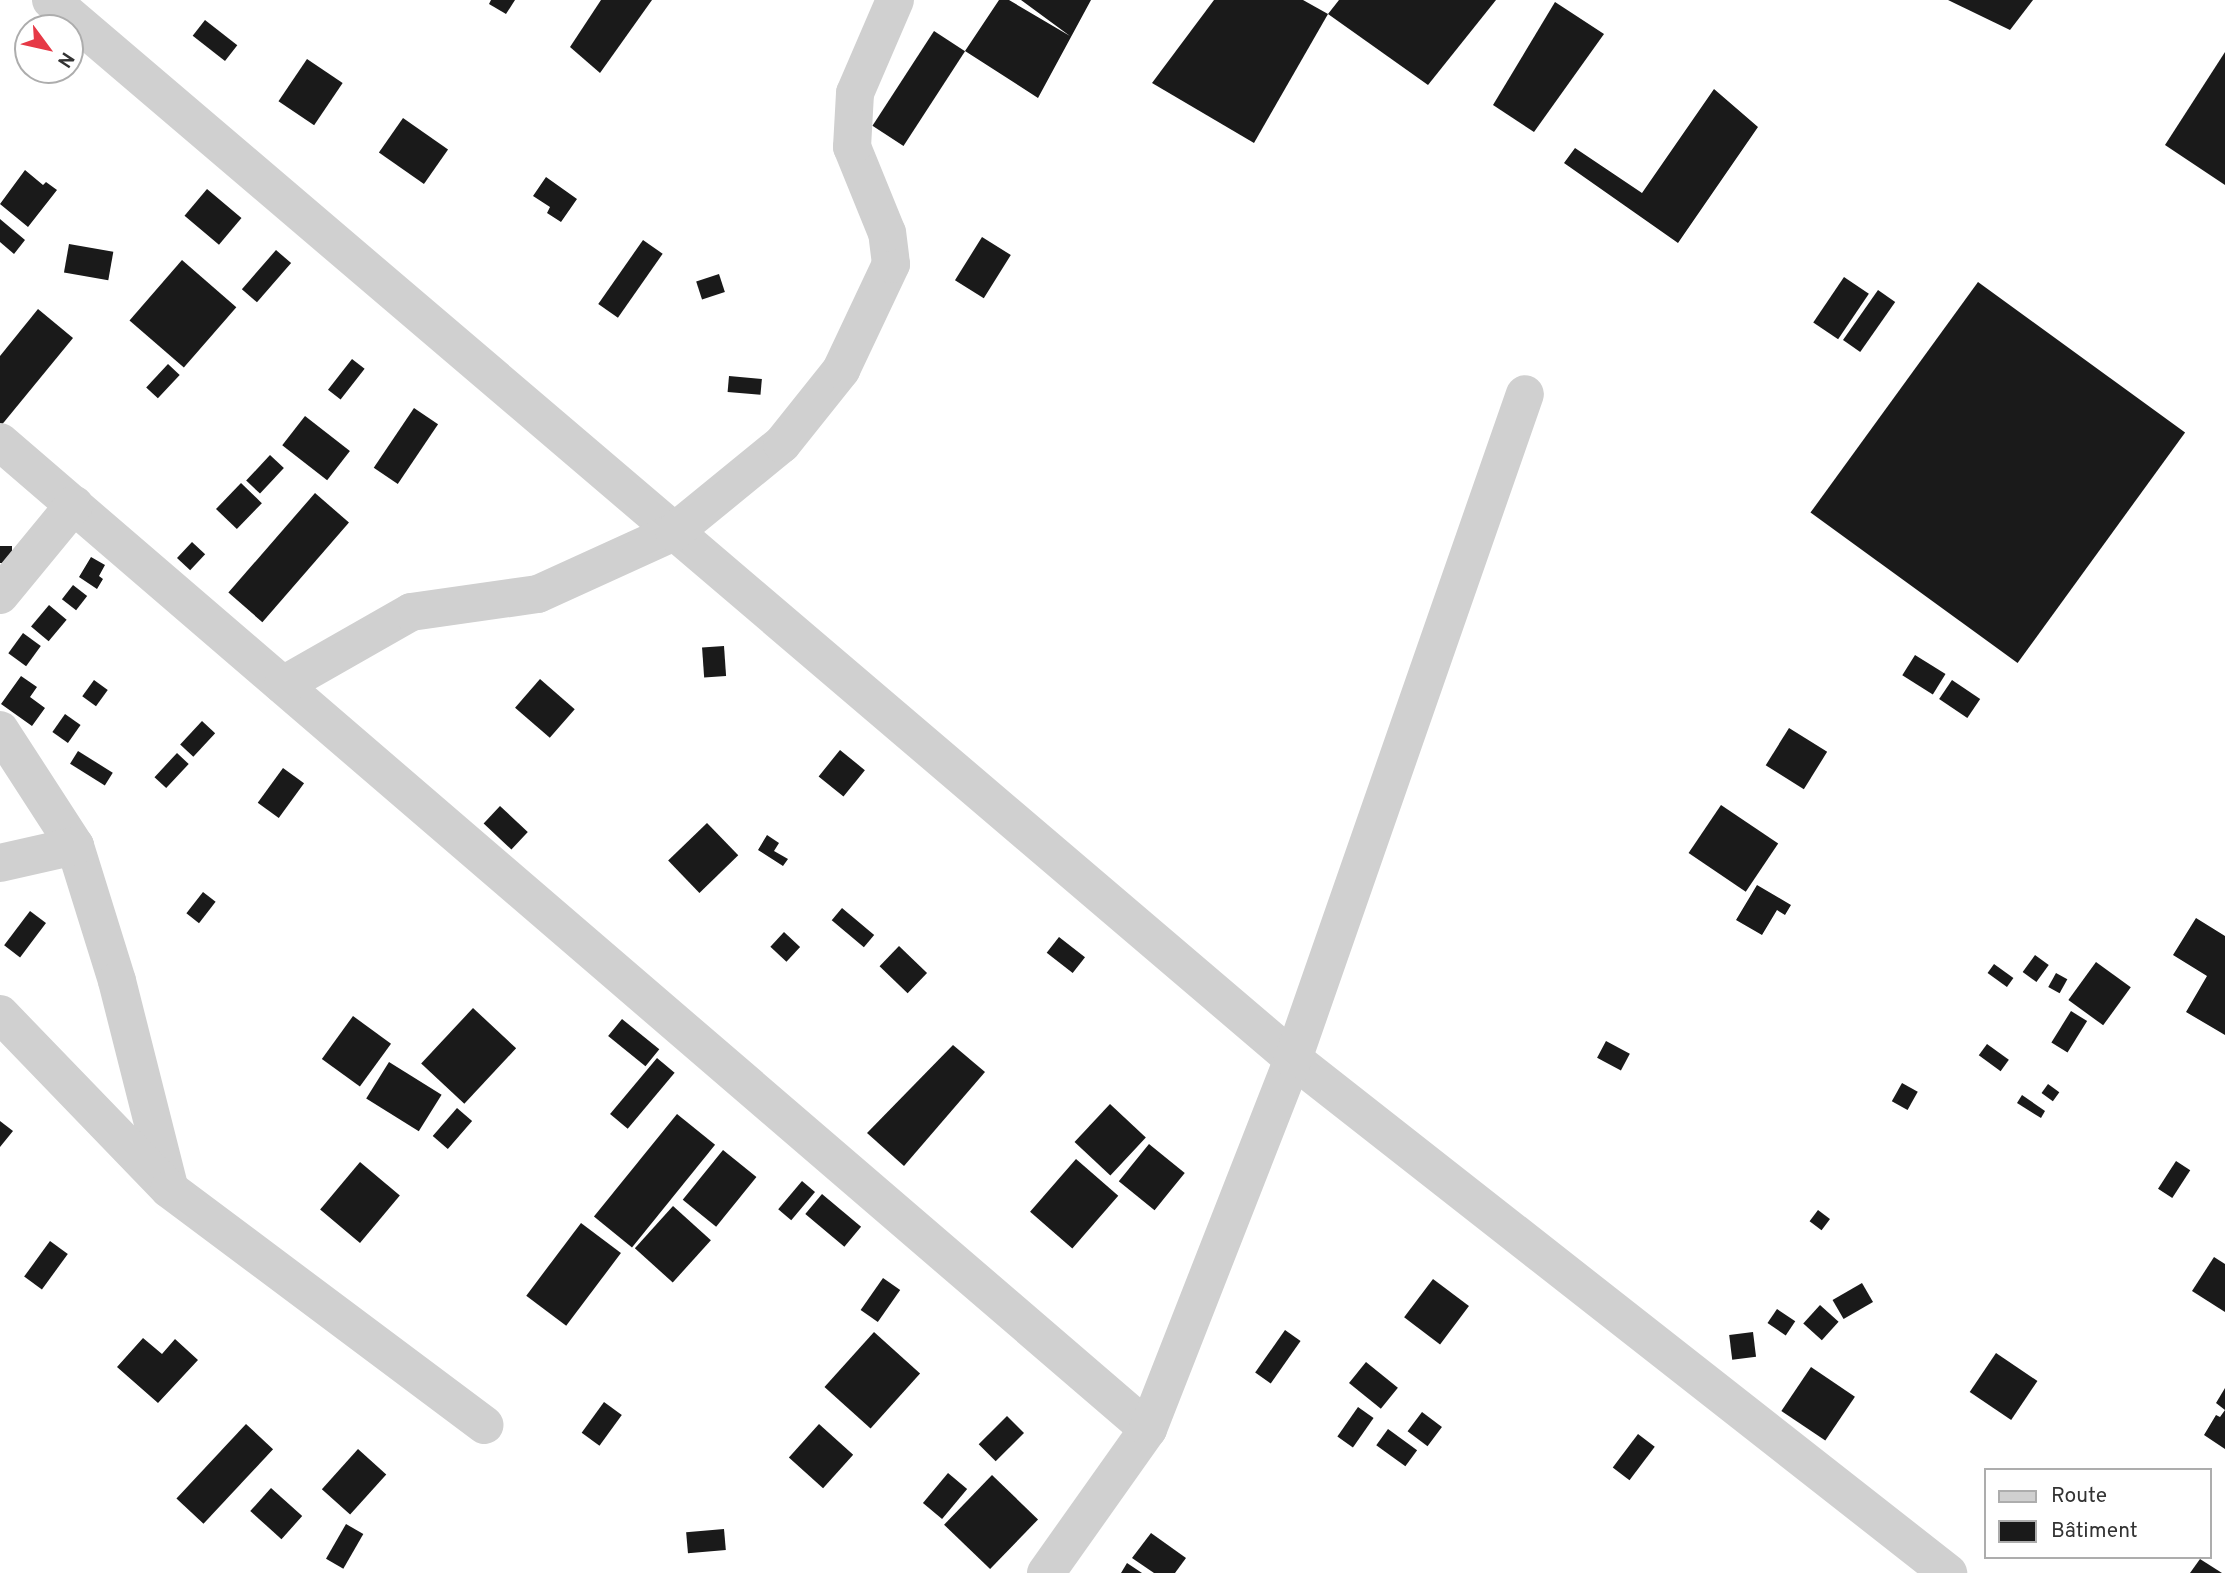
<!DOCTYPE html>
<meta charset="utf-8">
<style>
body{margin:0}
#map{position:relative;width:2225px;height:1573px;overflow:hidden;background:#fff;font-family:Overpass,sans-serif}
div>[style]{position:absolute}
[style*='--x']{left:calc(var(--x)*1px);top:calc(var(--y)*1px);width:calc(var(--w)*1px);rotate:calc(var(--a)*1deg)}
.building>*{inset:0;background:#1a1a1a;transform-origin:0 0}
.street>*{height:38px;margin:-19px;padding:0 19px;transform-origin:19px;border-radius:19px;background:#d0d0d0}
span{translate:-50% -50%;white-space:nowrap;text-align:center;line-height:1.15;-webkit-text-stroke:7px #fff;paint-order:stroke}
.legend{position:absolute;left:1984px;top:1468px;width:228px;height:91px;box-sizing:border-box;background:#fff;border:2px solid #adadad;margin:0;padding:9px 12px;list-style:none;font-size:21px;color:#333}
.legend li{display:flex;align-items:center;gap:14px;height:35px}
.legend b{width:35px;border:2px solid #adadad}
.north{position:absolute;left:14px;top:14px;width:70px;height:70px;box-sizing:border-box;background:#fff;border:2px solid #adadad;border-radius:50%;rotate:123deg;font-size:19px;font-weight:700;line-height:28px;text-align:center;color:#333}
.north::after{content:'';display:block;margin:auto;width:24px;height:32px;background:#e63946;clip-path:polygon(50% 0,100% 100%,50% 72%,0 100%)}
</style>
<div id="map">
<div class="building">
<i style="clip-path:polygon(491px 0,515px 0,506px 14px,489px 4px)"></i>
<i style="clip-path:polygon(601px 0,652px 0,600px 73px,570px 47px)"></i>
<i style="clip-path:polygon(999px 0,1009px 0,1070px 36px,1021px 0,1091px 0,1038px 98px,965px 51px)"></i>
<i style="clip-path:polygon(1214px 0,1303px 0,1328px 14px,1254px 143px,1152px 83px)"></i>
<i style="clip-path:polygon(1339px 0,1496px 0,1428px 85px,1328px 14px)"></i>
<i style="clip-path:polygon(1948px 0,2033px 0,2010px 30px)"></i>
<i style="clip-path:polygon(1555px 2px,1604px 34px,1534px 132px,1493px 105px)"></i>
<i style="left:205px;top:20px;width:41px;height:20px;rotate:38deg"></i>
<i style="left:934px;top:31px;width:37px;height:113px;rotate:33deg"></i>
<i style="clip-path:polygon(2225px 52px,2225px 185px,2165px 145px)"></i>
<i style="left:307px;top:59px;width:43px;height:51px;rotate:34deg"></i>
<i style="clip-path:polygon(1714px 89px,1758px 127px,1678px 243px,1564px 163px,1575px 148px,1642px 193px)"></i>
<i style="left:403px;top:118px;width:55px;height:42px;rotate:35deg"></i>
<i style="clip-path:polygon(25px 170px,43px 185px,46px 182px,57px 190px,28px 227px,0 204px)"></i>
<i style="clip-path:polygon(546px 177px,577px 199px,561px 222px,547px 213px,550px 207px,533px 196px)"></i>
<i style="left:207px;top:189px;width:45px;height:35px;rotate:40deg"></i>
<i style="clip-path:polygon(0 219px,25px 240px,14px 254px,0 242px)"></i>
<i style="left:982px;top:237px;width:34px;height:51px;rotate:32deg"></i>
<i style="left:643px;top:240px;width:24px;height:78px;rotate:35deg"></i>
<i style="left:69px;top:244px;width:45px;height:29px;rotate:10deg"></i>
<i style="left:276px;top:250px;width:20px;height:52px;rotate:41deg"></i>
<i style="left:182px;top:260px;width:72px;height:80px;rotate:41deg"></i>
<i style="left:719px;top:274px;width:19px;height:24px;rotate:72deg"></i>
<i style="left:1844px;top:277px;width:30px;height:55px;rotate:34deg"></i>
<i style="left:1978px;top:282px;width:256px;height:285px;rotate:36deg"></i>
<i style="left:1878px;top:290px;width:21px;height:61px;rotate:35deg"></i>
<i style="clip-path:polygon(38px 309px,73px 338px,0 427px,0 356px)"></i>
<i style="left:352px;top:359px;width:16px;height:39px;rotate:38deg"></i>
<i style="left:168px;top:364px;width:16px;height:32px;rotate:43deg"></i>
<i style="left:729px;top:376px;width:33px;height:16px;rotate:5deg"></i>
<i style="left:414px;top:408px;width:29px;height:72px;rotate:34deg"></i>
<i style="left:305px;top:416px;width:57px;height:37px;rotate:38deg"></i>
<i style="left:270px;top:455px;width:19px;height:35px;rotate:43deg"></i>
<i style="left:241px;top:483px;width:29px;height:36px;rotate:44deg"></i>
<i style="left:315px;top:493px;width:45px;height:132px;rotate:41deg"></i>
<i style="left:192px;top:542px;width:18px;height:22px;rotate:43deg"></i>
<i style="left:0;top:546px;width:12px;height:17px"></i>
<i style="clip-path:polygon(91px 557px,105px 565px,99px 576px,103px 579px,97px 589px,79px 577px)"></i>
<i style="left:73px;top:585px;width:18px;height:18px;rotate:38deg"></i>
<i style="left:49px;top:605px;width:23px;height:28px;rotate:40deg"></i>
<i style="left:23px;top:633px;width:22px;height:25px;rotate:36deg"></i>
<i style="left:724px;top:646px;width:30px;height:22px;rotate:86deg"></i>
<i style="left:1915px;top:655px;width:36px;height:24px;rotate:32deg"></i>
<i style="clip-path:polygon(21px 676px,37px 687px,30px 697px,45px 708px,32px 726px,1px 704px)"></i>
<i style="left:540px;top:679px;width:46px;height:38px;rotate:41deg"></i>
<i style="left:94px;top:680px;width:17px;height:20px;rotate:36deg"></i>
<i style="left:1952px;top:680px;width:34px;height:23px;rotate:34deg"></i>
<i style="left:65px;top:714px;width:19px;height:22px;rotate:35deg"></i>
<i style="left:202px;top:721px;width:18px;height:32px;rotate:43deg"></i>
<i style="left:1789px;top:728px;width:45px;height:44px;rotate:32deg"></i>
<i style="left:840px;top:750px;width:32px;height:34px;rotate:39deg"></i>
<i style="left:78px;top:751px;width:41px;height:15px;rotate:32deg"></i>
<i style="left:177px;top:753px;width:16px;height:33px;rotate:43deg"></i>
<i style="left:283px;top:768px;width:26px;height:43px;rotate:36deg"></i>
<i style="left:1721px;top:805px;width:69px;height:58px;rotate:34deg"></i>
<i style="left:500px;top:806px;width:38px;height:24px;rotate:43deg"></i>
<i style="left:707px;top:823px;width:45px;height:54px;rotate:46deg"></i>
<i style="clip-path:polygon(767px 835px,779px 843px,774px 851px,788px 859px,783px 866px,758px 850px)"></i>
<i style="clip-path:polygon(1757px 885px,1791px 905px,1785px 915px,1777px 910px,1762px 935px,1736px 920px)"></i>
<i style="left:203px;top:892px;width:16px;height:27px;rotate:38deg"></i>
<i style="left:842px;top:908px;width:42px;height:16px;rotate:40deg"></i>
<i style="left:30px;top:911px;width:20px;height:43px;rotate:37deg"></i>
<i style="clip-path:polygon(2196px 918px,2225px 936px,2225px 1035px,2186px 1012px,2207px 976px,2173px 955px)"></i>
<i style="left:784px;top:932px;width:22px;height:20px;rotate:43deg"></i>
<i style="left:1059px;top:937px;width:33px;height:20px;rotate:38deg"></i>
<i style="left:899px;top:946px;width:39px;height:28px;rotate:44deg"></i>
<i style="left:2035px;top:955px;width:17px;height:21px;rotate:36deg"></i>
<i style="left:2096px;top:962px;width:43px;height:47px;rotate:36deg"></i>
<i style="left:1994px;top:964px;width:24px;height:11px;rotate:36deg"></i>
<i style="left:2056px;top:973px;width:13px;height:16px;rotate:29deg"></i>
<i style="left:473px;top:1008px;width:59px;height:76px;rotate:43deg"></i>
<i style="left:2071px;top:1011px;width:19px;height:37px;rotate:32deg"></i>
<i style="left:353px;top:1016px;width:47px;height:53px;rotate:36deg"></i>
<i style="left:622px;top:1019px;width:48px;height:22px;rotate:39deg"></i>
<i style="left:1606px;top:1041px;width:27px;height:19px;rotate:28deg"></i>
<i style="left:1987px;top:1044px;width:27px;height:14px;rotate:36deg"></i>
<i style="clip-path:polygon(953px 1045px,985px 1072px,904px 1166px,867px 1133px)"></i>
<i style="left:657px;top:1058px;width:23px;height:73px;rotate:40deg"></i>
<i style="left:389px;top:1062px;width:62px;height:43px;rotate:32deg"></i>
<i style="left:1902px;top:1083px;width:18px;height:21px;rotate:29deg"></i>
<i style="left:2048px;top:1084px;width:14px;height:11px;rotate:36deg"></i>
<i style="clip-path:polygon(2022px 1095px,2045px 1111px,2041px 1118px,2017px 1103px)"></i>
<i style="left:1110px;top:1104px;width:49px;height:52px;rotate:43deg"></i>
<i style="left:457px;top:1108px;width:20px;height:37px;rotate:41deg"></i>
<i style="left:677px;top:1114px;width:49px;height:132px;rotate:39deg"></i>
<i style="clip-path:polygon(0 1121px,13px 1131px,0 1147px)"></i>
<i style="left:1149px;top:1144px;width:46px;height:48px;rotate:39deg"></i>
<i style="left:723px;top:1150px;width:43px;height:64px;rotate:39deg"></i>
<i style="left:1076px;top:1159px;width:56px;height:70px;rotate:41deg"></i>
<i style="left:2176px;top:1161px;width:17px;height:33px;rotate:33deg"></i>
<i style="left:360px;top:1162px;width:52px;height:62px;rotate:40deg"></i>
<i style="left:802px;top:1181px;width:17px;height:37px;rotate:40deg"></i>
<i style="left:822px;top:1194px;width:51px;height:26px;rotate:40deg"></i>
<i style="left:673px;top:1206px;width:51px;height:57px;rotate:42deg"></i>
<i style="left:1818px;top:1210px;width:15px;height:14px;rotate:37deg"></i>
<i style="left:581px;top:1223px;width:50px;height:91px;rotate:37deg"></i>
<i style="left:50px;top:1241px;width:22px;height:44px;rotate:36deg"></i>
<i style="clip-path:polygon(2214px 1257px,2225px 1264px,2225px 1312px,2192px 1291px)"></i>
<i style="left:883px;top:1278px;width:21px;height:39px;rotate:35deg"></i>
<i style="left:1433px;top:1279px;width:45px;height:48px;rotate:37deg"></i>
<i style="left:1862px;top:1283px;width:22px;height:34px;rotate:60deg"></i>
<i style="left:1820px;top:1305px;width:25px;height:25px;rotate:42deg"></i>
<i style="left:1777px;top:1309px;width:22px;height:17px;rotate:34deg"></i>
<i style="left:1285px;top:1330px;width:19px;height:52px;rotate:35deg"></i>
<i style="left:874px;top:1332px;width:62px;height:74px;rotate:42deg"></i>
<i style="left:1753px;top:1332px;width:25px;height:24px;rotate:83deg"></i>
<i style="clip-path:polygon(143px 1338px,162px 1354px,175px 1339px,198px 1360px,158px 1403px,117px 1367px)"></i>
<i style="left:1996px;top:1353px;width:50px;height:47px;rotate:34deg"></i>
<i style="left:1366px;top:1362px;width:41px;height:27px;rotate:39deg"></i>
<i style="left:1811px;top:1367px;width:53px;height:53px;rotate:34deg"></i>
<i style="clip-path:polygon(2225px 1388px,2225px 1410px,2216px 1403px)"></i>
<i style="left:604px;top:1402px;width:22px;height:38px;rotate:36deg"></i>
<i style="left:1358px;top:1407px;width:19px;height:36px;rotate:35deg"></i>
<i style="clip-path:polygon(2225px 1410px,2225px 1449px,2204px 1435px,2216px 1415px,2220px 1417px)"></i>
<i style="left:1422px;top:1412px;width:25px;height:24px;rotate:37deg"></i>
<i style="left:1007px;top:1416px;width:24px;height:40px;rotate:45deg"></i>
<i style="left:246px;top:1424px;width:37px;height:102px;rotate:43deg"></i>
<i style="left:819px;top:1424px;width:46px;height:45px;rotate:42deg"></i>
<i style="left:1388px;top:1429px;width:36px;height:20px;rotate:36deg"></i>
<i style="left:1638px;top:1434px;width:21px;height:42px;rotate:37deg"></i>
<i style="left:358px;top:1449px;width:38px;height:54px;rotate:42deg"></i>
<i style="left:948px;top:1473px;width:25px;height:39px;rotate:40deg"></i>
<i style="left:992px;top:1475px;width:64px;height:69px;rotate:44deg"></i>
<i style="left:271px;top:1488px;width:42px;height:31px;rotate:42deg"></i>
<i style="left:346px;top:1524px;width:20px;height:40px;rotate:30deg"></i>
<i style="left:724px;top:1529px;width:21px;height:38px;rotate:85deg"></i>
<i style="clip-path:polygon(1151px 1533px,1186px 1558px,1175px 1573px,1154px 1573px,1132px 1558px)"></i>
<i style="clip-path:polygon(2200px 1559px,2222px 1573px,2190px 1573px)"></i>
<i style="clip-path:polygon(1127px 1563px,1142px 1573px,1121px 1573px)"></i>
</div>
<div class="street">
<i style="--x:51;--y:0;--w:1632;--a:40.45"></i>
<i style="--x:1293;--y:1059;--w:833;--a:38.12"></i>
<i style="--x:0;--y:442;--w:1514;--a:40.69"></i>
<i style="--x:0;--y:595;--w:117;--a:-50.6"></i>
<i style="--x:283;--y:685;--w:147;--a:-29.7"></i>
<i style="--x:411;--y:612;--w:128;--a:-8.1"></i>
<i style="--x:538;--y:594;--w:149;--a:-24.5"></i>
<i style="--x:674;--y:532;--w:139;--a:-39.2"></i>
<i style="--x:782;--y:444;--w:95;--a:-51.4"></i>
<i style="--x:841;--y:370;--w:117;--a:-64.7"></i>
<i style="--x:891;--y:264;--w:31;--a:-97"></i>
<i style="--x:887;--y:233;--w:93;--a:-112.1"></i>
<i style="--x:852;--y:147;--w:54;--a:-86.8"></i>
<i style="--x:855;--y:93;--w:101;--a:-66.7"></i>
<i style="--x:0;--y:730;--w:138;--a:57.1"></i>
<i style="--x:75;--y:846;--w:141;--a:72.7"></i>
<i style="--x:117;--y:981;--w:212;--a:75.8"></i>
<i style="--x:0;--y:863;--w:77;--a:-12.8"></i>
<i style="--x:0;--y:1014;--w:243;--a:46"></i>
<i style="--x:169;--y:1189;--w:394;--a:36.8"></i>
<i style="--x:1046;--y:1573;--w:176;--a:-54.7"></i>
<i style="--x:1148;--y:1429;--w:397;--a:-68.6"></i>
<i style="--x:1293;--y:1059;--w:704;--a:-70.77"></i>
</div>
<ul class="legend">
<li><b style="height:9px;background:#d0d0d0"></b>Route</li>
<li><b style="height:19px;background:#1a1a1a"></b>Bâtiment</li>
</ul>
<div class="north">N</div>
</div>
